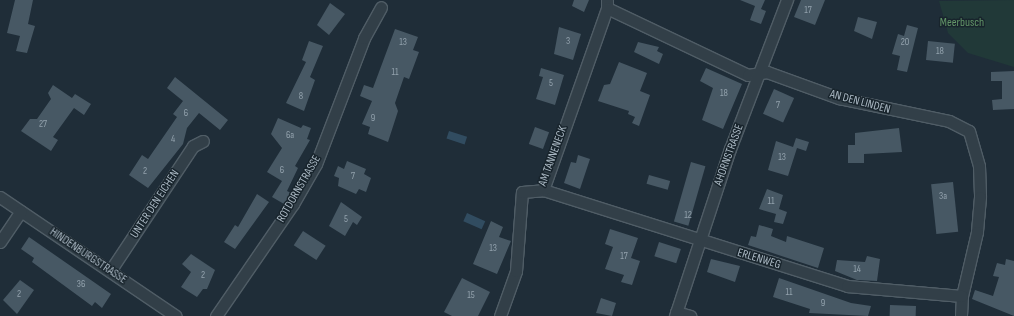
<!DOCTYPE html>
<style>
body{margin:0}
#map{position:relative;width:1014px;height:316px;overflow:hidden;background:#1f2d38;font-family:"Sofia Sans Condensed",sans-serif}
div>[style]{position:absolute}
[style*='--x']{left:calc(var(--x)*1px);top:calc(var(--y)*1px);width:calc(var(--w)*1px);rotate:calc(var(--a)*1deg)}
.green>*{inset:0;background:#213938}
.water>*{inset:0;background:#314c60;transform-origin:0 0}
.building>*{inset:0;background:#475864;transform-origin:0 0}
.roads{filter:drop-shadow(1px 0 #505d66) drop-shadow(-1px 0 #505d66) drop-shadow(0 1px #505d66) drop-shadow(0 -1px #505d66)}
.street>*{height:11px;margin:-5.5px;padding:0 5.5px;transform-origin:5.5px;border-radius:5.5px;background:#323f48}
span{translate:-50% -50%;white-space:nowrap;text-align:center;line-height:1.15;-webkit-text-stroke:3px #18242c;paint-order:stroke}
.number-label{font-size:10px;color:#93a2ad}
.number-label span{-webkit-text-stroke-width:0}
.park-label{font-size:12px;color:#639668}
.street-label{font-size:12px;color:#acbac5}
</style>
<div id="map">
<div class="green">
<i style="clip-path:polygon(1014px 0,1014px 67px,968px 53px,948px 33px,939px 1px)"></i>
</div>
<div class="water">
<i style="left:449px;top:131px;width:19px;height:8px;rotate:18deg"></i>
<i style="left:467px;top:213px;width:20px;height:9px;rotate:24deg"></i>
</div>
<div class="building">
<i style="clip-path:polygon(15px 0,33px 0,28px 24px,35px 26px,27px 53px,16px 51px,20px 36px,7px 33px)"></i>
<i style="clip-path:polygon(574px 0,589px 0,584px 12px,572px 6px)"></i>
<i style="clip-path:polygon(740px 0,765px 0,761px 9px,766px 11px,761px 24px,750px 20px,755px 6px)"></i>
<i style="clip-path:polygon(801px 0,825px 0,815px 25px,794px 17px)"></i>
<i style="clip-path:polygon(330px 3px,345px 14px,329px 35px,317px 25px)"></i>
<i style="clip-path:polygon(858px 17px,877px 22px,872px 39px,854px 31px)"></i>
<i style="clip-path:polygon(907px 25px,918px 28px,907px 72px,897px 70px,900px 56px,892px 54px,898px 34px,904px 36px)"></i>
<i style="clip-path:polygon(559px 27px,581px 34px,573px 60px,554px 54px)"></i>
<i style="clip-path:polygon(395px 29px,418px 37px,413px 50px,419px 52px,409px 79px,404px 77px,395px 103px,398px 111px,388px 142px,368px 134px,370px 127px,362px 124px,372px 101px,360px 96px,364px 85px,373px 88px)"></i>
<i style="clip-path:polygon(309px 41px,323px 46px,310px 77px,315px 80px,304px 111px,286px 103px,306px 62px,302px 60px)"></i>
<i style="left:928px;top:41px;width:27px;height:19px;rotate:6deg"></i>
<i style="clip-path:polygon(638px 42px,659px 47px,657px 51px,663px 54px,659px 64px,634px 52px)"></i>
<i style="clip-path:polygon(619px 62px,647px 73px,640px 91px,650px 95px,639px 126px,632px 123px,635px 117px,628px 114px,629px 111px,598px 101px,604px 85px,610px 84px)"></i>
<i style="clip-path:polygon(541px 68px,564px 75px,555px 105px,536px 99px,543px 77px,539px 76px)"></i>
<i style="clip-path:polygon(706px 68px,742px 84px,723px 129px,702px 120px,713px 88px,700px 81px)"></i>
<i style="clip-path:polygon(1014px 71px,1014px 109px,993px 110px,992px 100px,1002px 99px,1002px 81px,991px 81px,991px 72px)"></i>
<i style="clip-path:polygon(175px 77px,228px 120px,220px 130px,199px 113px,187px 128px,183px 144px,148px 188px,129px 175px,142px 155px,148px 159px,177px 117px,173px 114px,183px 101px,167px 88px)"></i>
<i style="clip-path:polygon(53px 85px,72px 98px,75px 94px,91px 104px,84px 115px,74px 108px,53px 137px,58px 140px,51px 151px,21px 131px,30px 119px,37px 119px,51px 99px,48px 93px)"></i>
<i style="left:774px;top:89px;width:22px;height:27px;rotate:24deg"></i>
<i style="clip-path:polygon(278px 118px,301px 128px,303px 125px,311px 128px,307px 139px,310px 140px,295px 166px,298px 168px,287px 191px,291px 193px,284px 204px,272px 197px,282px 181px,267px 172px,282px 148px,271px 134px)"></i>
<i style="left:535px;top:127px;width:15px;height:18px;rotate:20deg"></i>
<i style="clip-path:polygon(899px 128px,902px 152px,864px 154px,864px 163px,848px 163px,848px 145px,855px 145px,855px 133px)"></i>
<i style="clip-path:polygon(796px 138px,809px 142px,806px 151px,797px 148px,788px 176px,768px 170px,776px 141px,793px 147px)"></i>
<i style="clip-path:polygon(578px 155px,590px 159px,580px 189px,564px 183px,571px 162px,576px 163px)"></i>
<i style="clip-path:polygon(347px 161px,366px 169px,364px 174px,371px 178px,366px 192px,359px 189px,356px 194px,338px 186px,339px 178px,334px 176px,338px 166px,344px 169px)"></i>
<i style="left:691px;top:162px;width:15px;height:62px;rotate:16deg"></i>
<i style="left:649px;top:175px;width:22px;height:9px;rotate:16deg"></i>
<i style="left:953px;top:182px;width:50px;height:22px;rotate:84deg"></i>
<i style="clip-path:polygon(767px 189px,783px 195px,779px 209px,787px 212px,783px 224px,774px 222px,776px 214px,759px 209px)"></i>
<i style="clip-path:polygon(257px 194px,269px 202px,235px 249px,224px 242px,235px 225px,238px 227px)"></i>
<i style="clip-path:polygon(341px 202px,362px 217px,357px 225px,353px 222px,345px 236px,329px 226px)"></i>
<i style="clip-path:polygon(491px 221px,503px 227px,499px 237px,511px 241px,497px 274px,473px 264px)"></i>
<i style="clip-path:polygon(759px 225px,773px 229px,771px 236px,786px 242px,787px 236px,824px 248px,818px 268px,748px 245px,751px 236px,756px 237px)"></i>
<i style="clip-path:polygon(610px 229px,638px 238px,631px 258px,640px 261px,632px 285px,621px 282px,624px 275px,605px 269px,613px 247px,605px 244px)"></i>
<i style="left:303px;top:231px;width:27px;height:17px;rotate:33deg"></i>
<i style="clip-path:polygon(29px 237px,111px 294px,102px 308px,95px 302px,92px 306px,32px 262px,34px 258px,21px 249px)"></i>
<i style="left:659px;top:242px;width:23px;height:15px;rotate:18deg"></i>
<i style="clip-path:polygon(191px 254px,215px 270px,207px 289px,203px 289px,197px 297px,181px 287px,191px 272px,182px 264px)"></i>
<i style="clip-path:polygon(867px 256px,880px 259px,877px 281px,857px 280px,835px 271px,837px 260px,865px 262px)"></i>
<i style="clip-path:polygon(711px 259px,740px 266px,735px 282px,707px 272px)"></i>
<i style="clip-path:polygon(1006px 259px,1014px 261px,1014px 316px,972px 299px,975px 290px,993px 296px,999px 277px,993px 276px,997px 263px,1005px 265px)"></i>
<i style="clip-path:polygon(462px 278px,490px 292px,478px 316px,452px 316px,444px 312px)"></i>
<i style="clip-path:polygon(779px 278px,851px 303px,871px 306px,868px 316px,809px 313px,810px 309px,773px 297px)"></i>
<i style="clip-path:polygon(20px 280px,34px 290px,17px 314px,3px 300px)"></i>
<i style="clip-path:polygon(601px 298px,616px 303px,612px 316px,596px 313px)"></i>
<i style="left:890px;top:305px;width:26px;height:11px;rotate:2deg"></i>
</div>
<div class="roads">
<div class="street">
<i style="--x:607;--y:0;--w:8;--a:90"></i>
<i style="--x:607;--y:8;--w:156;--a:25.4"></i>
<i style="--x:748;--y:75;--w:19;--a:-9"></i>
<i style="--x:767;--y:72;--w:77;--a:19.9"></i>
<i style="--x:839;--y:98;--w:112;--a:11.8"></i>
<i style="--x:949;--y:121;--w:22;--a:27"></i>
<i style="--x:969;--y:131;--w:36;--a:74"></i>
<i style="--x:979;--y:166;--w:31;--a:88"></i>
<i style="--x:980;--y:197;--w:35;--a:95"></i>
<i style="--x:977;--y:232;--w:66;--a:103.2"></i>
<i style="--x:962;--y:296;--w:20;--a:93"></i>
<i style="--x:543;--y:190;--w:319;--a:17.5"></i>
<i style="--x:847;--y:286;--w:115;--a:5"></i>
<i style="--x:0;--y:197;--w:212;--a:34.1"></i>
<i style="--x:0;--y:242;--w:37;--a:-56"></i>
<i style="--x:110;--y:271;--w:150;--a:-56.4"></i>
<i style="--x:193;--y:146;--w:11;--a:-27"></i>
<i style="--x:676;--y:312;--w:15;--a:16"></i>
<i style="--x:216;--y:316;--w:136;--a:-55.5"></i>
<i style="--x:293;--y:204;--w:46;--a:-60.1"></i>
<i style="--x:316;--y:164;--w:135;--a:-69.1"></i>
<i style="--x:364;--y:38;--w:35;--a:-61"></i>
<i style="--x:500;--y:316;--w:48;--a:-70.4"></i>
<i style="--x:516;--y:271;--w:79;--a:-85.7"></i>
<i style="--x:522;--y:192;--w:21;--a:-5"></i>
<i style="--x:543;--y:190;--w:193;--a:-70.6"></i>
<i style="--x:675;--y:316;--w:176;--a:-71.8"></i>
<i style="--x:730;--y:149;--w:160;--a:-69.1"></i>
</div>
</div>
<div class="number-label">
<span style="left:808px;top:11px">17</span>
<span style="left:568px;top:42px">3</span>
<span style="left:403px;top:43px">13</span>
<span style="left:905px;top:43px">20</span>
<span style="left:940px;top:52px">18</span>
<span style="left:395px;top:73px">11</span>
<span style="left:551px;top:84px">5</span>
<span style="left:724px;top:94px">18</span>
<span style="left:301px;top:97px">8</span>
<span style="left:778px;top:106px">7</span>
<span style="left:186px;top:114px">6</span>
<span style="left:373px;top:119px">9</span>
<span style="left:43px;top:125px">27</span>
<span style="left:290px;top:136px">6a</span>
<span style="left:173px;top:140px">4</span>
<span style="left:782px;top:158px">13</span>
<span style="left:282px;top:171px">6</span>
<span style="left:145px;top:172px">2</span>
<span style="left:353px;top:177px">7</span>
<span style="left:943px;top:197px">3a</span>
<span style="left:771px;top:202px">11</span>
<span style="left:688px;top:216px">12</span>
<span style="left:346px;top:220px">5</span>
<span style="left:493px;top:249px">13</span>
<span style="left:624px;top:257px">17</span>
<span style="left:857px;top:270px">14</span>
<span style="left:203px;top:276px">2</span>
<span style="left:81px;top:285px">36</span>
<span style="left:789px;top:293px">11</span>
<span style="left:19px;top:295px">2</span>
<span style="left:471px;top:296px">15</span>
<span style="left:823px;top:304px">9</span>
</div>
<div class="park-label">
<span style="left:962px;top:23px">Meerbusch</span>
</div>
<div class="street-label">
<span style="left:860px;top:102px;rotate:15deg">AN DEN LINDEN</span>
<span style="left:729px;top:155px;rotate:-70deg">AHORNSTRASSE</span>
<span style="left:553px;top:156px;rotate:-70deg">AM TANNENECK</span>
<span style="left:299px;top:189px;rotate:-60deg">ROTDORNSTRASSE</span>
<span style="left:155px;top:204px;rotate:-57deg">UNTER DEN EICHEN</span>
<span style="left:88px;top:256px;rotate:34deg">HINDENBURGSTRASSE</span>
<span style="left:759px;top:259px;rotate:17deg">ERLENWEG</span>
</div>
</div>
